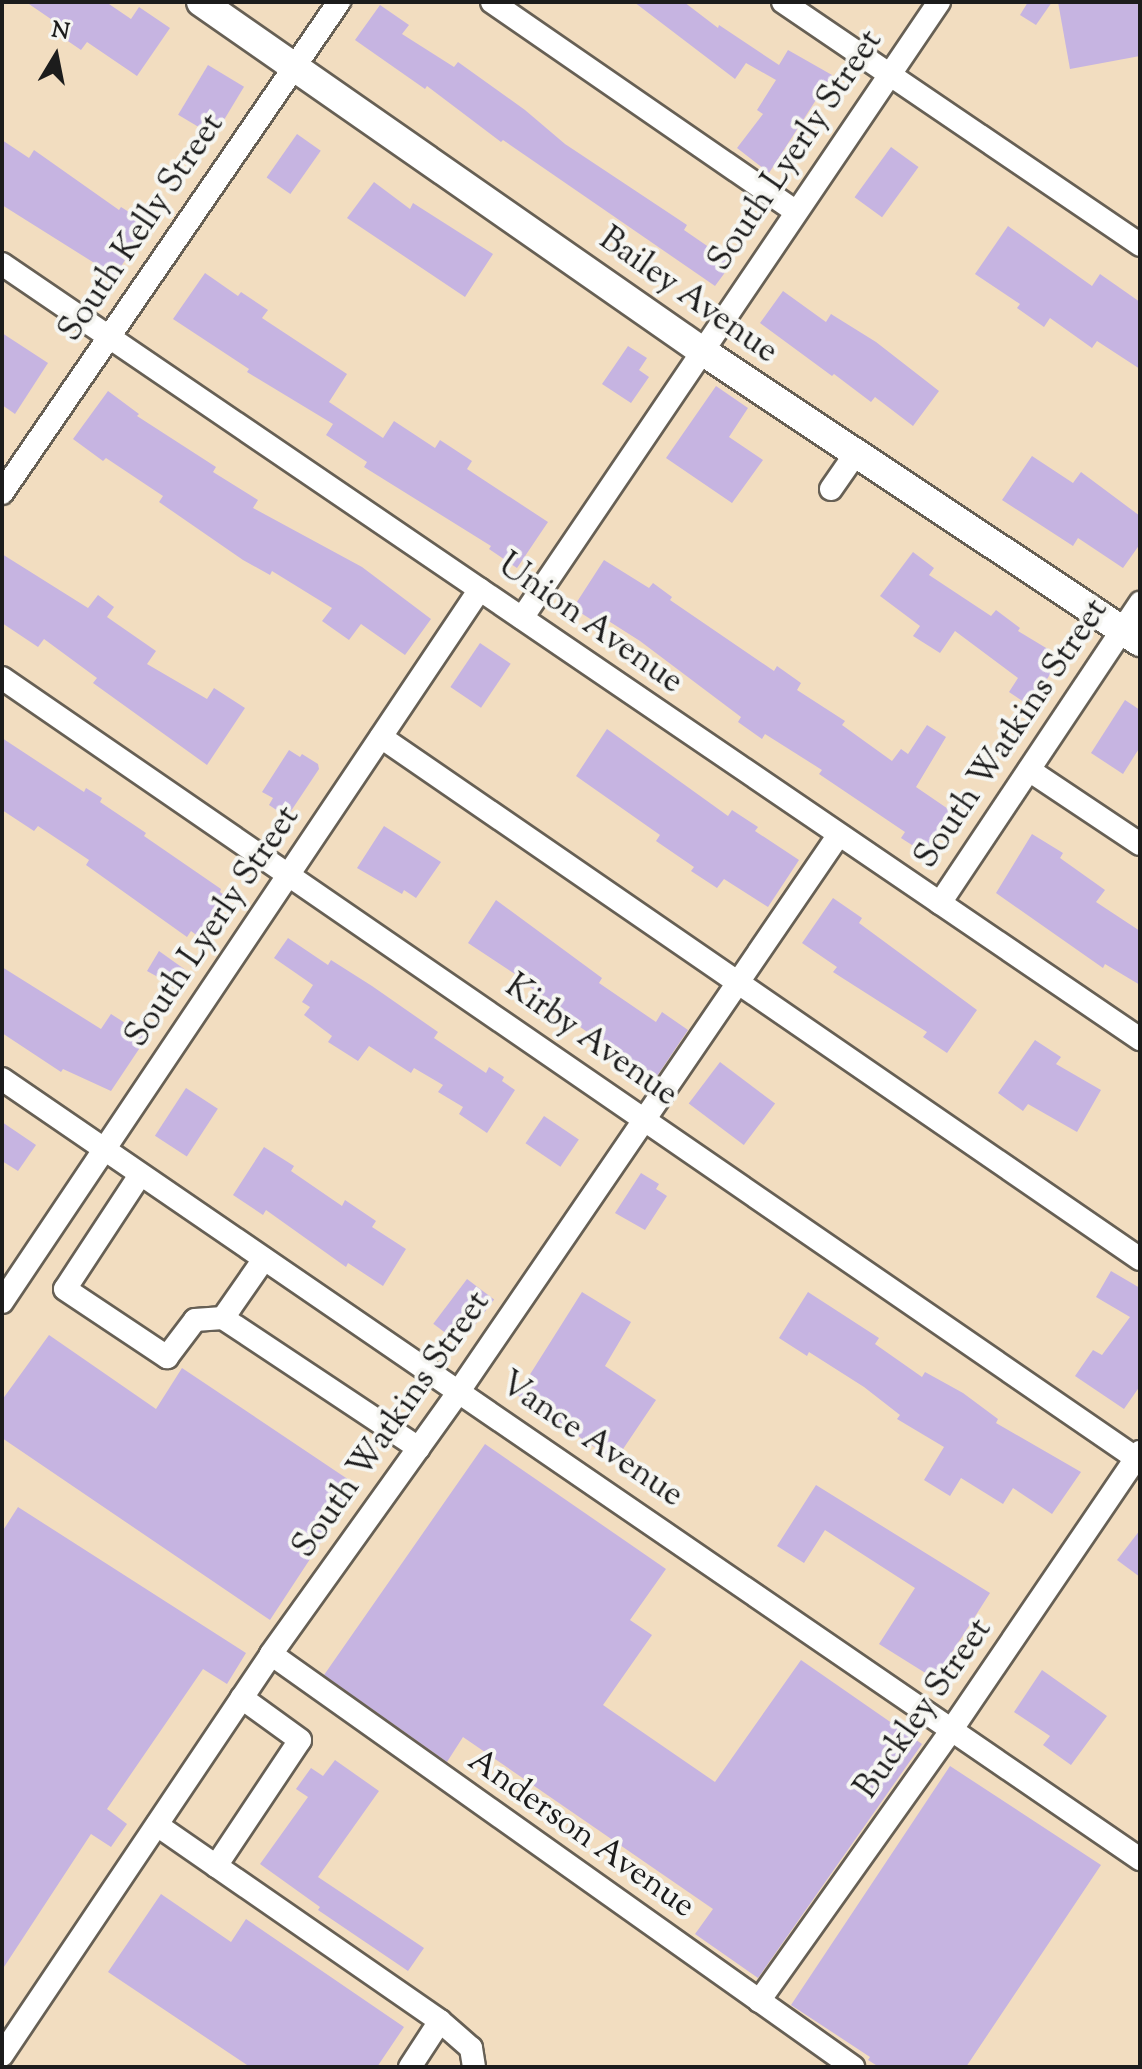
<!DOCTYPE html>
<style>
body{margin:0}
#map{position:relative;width:1142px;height:2069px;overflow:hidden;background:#f2ddc0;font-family:"Sorts Mill Goudy",serif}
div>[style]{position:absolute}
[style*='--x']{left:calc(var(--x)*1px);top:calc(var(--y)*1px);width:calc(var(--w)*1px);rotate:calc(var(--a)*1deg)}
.building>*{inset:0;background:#c6b4e1;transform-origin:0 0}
.roads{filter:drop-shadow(2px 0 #676055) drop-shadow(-2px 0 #676055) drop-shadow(0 2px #676055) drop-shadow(0 -2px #676055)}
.minor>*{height:22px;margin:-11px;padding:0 11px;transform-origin:11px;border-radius:11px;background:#fff}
.major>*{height:28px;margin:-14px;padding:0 14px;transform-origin:14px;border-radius:14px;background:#fff}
span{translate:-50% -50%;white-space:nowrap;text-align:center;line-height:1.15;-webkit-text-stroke:8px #f6f6f2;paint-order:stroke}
.street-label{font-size:34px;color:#1c1c1c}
.frame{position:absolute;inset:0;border:4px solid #1c1c1c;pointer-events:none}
.north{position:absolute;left:16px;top:16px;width:80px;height:80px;-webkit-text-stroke:6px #f6f6f2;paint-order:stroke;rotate:10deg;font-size:22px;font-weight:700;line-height:32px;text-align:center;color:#1c1c1c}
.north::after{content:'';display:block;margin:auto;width:28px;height:36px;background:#1c1c1c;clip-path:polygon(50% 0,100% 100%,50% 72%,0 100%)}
</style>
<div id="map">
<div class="building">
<i style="clip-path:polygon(26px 2px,106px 2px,131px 19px,139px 7px,170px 28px,137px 76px,87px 42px,81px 50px,59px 35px,64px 28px)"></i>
<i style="clip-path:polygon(634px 2px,684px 2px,718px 28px,719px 25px,779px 65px,788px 50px,832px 75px,769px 173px,737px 148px,763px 114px,757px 110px,776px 80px,746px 63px,735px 79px)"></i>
<i style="clip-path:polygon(1028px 2px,1052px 2px,1036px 25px,1020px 15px)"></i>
<i style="clip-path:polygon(1058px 2px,1140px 2px,1140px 56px,1070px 69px)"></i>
<i style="clip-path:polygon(380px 5px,409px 25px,402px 34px,454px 67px,458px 62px,525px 110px,565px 144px,687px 225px,684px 230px,732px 263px,715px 286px,503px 140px,501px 142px,427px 86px,425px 89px,355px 40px)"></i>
<i style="left:208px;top:65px;width:42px;height:58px;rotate:31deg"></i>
<i style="left:297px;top:134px;width:29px;height:53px;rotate:35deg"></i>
<i style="clip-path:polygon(2px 140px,29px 158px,34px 150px,119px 210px,121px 207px,148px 224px,115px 276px,2px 205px)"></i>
<i style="left:891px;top:147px;width:34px;height:62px;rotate:36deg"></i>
<i style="clip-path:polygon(374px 182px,410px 209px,413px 203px,493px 254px,465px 297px,347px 218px)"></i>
<i style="clip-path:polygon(1008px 226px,1092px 286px,1100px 274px,1140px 302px,1140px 369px,1097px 341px,1092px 348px,1050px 318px,1044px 327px,1017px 308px,1020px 304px,975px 274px)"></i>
<i style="clip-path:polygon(205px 273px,238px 296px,241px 292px,268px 310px,262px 318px,347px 374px,329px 402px,383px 438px,394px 421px,435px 448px,440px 440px,472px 461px,467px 469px,548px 522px,517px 568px,489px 549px,491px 546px,364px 467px,367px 462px,326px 435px,333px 424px,247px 372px,249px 369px,173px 319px)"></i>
<i style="clip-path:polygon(783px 291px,826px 322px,831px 314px,876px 342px,939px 391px,913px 426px,875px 397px,871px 402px,834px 374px,832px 376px,760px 323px)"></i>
<i style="clip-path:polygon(2px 333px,48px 363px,15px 414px,2px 405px)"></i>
<i style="clip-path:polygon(628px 346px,647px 358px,639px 370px,649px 377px,631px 403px,602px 384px)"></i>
<i style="clip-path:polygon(716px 386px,748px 408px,729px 437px,763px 460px,732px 503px,666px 458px)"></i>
<i style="clip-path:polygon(108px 391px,139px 414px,137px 416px,216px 467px,213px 472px,258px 500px,253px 508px,362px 567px,431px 619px,405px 655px,361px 624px,349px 640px,322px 621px,332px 608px,272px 571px,270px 575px,243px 560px,159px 502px,163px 496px,106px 458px,103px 461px,73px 439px)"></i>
<i style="clip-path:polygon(1032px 456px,1073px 483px,1081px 472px,1140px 516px,1140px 544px,1123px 568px,1078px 538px,1073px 546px,1002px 500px)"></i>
<i style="clip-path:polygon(913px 552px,934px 568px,929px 575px,991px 616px,996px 610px,1020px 628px,1018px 631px,1061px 657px,1030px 706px,1009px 692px,1018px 678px,955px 631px,940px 653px,913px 636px,920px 626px,880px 596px)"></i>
<i style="clip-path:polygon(2px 554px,88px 608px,98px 595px,114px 607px,107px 617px,156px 651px,147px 664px,207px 699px,214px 688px,245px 708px,207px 765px,93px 683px,97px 678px,44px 639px,38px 647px,2px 623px)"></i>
<i style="clip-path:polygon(604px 560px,649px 588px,653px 583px,672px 597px,670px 600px,774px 671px,777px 666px,801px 683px,797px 690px,845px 721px,842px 725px,892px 761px,901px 749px,908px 754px,927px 725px,946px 737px,916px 787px,954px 813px,926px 854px,901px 838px,905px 832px,819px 774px,822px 770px,765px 734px,762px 739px,738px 722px,741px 717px,640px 641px,607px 620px,603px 627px,573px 608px)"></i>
<i style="left:480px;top:643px;width:37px;height:53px;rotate:34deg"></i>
<i style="clip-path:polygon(1125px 700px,1140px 710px,1140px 747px,1123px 774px,1091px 753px)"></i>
<i style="clip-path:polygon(607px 729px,728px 816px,732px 810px,758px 827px,755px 831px,799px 860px,768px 907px,724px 879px,717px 888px,691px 871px,694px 867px,656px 841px,660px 835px,576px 776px)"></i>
<i style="clip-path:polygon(2px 738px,84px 792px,86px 788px,102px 798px,100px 802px,146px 833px,144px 836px,221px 889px,220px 892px,230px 899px,216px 927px,213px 925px,203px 940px,191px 931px,187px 937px,86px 865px,89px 860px,38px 826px,34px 831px,2px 810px)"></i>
<i style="clip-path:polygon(289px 750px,300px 757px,302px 754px,318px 764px,319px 769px,287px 817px,269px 805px,273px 798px,262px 792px)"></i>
<i style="clip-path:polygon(384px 826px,441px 862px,416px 898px,404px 890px,402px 894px,357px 868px)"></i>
<i style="clip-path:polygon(1032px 834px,1063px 853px,1060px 858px,1105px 890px,1096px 902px,1140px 931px,1140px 985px,1105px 964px,1103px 968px,996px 893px)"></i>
<i style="clip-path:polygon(833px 898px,862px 918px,859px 923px,977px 1010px,947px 1053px,923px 1037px,927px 1032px,833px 972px,837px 967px,802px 943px)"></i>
<i style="clip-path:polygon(496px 900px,602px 978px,599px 983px,656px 1022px,662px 1012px,688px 1030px,655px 1079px,547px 1004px,550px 1000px,517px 979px,518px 976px,468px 943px)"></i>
<i style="clip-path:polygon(288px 938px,328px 965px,331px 960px,372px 986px,438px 1032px,434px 1038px,486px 1073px,489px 1067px,504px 1077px,502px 1081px,515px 1090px,487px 1133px,459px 1114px,463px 1107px,438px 1092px,443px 1085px,414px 1068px,411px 1073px,369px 1046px,358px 1061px,328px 1042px,332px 1036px,304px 1015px,310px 1007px,302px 1002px,313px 985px,274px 958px)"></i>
<i style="clip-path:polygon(159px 951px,187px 971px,176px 987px,147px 971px)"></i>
<i style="clip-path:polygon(2px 967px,101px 1029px,111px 1014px,147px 1037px,111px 1091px,63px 1069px,61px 1072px,2px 1033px)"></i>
<i style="clip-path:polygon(1035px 1040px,1061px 1057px,1056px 1064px,1101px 1090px,1077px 1132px,1028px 1104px,1023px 1111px,998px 1093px)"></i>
<i style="left:720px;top:1062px;width:69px;height:52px;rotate:37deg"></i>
<i style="left:186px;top:1088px;width:38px;height:57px;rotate:33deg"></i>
<i style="left:544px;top:1116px;width:42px;height:33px;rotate:34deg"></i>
<i style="clip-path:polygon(2px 1122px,36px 1145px,18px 1171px,2px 1161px)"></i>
<i style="clip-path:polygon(264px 1147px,294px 1166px,291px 1171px,342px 1206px,345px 1200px,376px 1221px,372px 1227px,406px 1249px,383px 1286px,348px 1263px,346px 1267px,266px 1210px,263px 1215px,233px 1195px)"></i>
<i style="clip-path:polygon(641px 1173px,659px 1184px,656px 1189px,667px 1196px,645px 1230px,615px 1213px)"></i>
<i style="clip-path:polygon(1111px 1271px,1140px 1288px,1140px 1386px,1124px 1409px,1075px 1376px,1093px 1350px,1102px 1355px,1130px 1317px,1096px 1297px)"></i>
<i style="left:467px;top:1279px;width:34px;height:56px;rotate:37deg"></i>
<i style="clip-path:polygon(582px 1292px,631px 1322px,605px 1366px,656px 1400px,615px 1461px,517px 1395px)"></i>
<i style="clip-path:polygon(808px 1292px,879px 1338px,875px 1344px,922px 1377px,925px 1372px,963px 1393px,998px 1419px,996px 1423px,1081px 1472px,1052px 1514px,1013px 1488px,1003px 1504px,961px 1478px,950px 1496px,924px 1480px,944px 1447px,897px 1419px,900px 1415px,864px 1387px,809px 1352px,807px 1356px,779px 1338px)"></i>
<i style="clip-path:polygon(49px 1335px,156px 1409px,182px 1368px,358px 1486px,270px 1620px,2px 1438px,2px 1400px)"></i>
<i style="clip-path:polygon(485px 1444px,666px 1569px,630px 1620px,652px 1635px,603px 1705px,715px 1782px,801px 1660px,922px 1744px,758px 1978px,695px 1934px,713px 1909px,463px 1737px,447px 1762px,324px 1675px)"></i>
<i style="clip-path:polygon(816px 1485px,990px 1593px,935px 1679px,879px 1644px,915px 1588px,825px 1530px,804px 1563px,777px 1546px)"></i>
<i style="clip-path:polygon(18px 1507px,246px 1653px,227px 1684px,203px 1669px,107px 1809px,127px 1824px,111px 1847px,91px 1834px,2px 1970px,2px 1532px)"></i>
<i style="clip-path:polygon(1140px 1530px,1140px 1577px,1117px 1560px)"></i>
<i style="clip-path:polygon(1042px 1670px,1107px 1716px,1071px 1765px,1043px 1745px,1050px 1736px,1014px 1712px)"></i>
<i style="clip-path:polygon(335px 1760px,379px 1791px,318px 1877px,424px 1948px,408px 1971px,318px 1910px,320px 1907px,260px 1864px,308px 1797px,296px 1789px,311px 1768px,323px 1776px)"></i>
<i style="clip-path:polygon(950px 1766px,1101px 1865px,966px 2067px,879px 2067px,868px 2060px,870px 2057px,791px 2005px)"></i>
<i style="clip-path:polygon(161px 1894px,231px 1942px,246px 1919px,404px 2027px,377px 2067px,250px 2067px,108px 1972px)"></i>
</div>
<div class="roads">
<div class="minor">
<i style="--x:492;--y:2;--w:369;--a:34.6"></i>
<i style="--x:783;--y:2;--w:432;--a:34.2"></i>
<i style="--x:2;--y:264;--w:1377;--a:34.26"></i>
<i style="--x:831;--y:489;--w:44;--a:-55.2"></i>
<i style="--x:2;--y:493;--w:596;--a:-55.54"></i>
<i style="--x:522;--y:618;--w:744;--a:-55.9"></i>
<i style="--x:2;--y:678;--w:1381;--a:34.53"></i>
<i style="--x:381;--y:737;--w:921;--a:34.52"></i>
<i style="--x:1029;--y:770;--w:133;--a:33.7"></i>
<i style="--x:940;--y:903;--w:361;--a:-56.3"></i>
<i style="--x:2;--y:1079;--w:1380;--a:34.43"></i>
<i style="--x:140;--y:1175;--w:136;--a:123.3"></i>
<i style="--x:65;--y:1289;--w:123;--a:33.7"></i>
<i style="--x:167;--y:1357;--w:46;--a:-52.9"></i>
<i style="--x:195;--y:1320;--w:28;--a:-4"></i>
<i style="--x:264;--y:1259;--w:72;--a:124.8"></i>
<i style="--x:223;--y:1318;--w:235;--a:33.6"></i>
<i style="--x:2;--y:1302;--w:858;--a:-56.16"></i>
<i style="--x:271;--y:1654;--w:714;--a:35.36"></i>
<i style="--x:157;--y:1825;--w:344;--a:34.7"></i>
<i style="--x:440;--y:2021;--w:41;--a:41.1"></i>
<i style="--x:471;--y:2048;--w:19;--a:81"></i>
<i style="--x:216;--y:1866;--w:151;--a:-56.3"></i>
<i style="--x:300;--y:1740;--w:72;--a:-144.1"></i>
<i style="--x:759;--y:2001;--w:334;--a:-54.6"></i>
<i style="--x:952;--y:1729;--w:335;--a:-55.8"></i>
<i style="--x:2;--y:2055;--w:483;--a:-56.1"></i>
<i style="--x:271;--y:1654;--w:323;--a:-54.4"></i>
<i style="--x:459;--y:1391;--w:672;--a:-55.67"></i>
<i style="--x:410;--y:2067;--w:55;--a:-56.9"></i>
</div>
<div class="major">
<i style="--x:201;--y:2;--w:611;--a:34.86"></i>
<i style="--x:702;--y:351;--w:526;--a:33.6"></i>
</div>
</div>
<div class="street-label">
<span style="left:796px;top:151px;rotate:-56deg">South Lyerly Street</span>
<span style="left:142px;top:228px;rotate:-56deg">South Kelly Street</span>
<span style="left:688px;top:296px;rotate:35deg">Bailey Avenue</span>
<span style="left:590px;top:624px;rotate:35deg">Union Avenue</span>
<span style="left:1012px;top:734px;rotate:-56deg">South Watkins Street</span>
<span style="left:213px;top:927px;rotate:-56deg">South Lyerly Street</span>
<span style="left:591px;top:1041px;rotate:35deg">Kirby Avenue</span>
<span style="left:392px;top:1425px;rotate:-55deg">South Watkins Street</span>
<span style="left:591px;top:1440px;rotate:34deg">Vance Avenue</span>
<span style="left:924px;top:1709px;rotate:-55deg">Buckley Street</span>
<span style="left:581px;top:1834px;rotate:35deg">Anderson Avenue</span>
</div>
<div class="frame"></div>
<div class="north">N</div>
</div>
